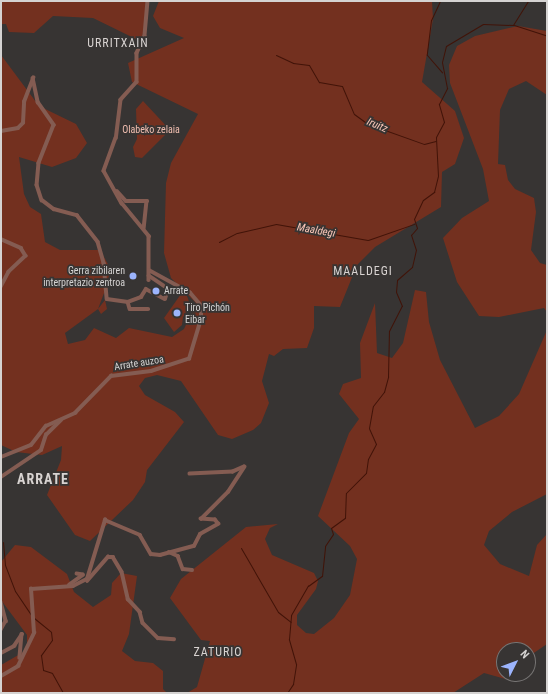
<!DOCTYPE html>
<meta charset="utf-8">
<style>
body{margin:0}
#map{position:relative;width:548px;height:694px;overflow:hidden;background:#373433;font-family:"Roboto Condensed",sans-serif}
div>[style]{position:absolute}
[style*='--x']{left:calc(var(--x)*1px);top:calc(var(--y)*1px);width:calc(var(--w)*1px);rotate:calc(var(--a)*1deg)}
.green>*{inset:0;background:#73301f}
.stream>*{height:1px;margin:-0.5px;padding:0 0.5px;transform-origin:0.5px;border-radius:0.5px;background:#411308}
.minor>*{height:3.5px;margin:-1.75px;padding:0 1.75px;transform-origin:1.75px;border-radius:1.75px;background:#845c52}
.dots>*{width:11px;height:11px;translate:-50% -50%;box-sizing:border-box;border:2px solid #373433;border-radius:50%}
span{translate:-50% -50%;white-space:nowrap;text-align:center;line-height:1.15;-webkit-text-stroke:3.5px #373433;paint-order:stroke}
.park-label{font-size:10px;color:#f0beb0}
.poi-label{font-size:10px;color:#d5d3d2}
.right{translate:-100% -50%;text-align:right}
.left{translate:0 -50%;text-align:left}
.street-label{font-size:10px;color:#d5d3d2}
.water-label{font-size:11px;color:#f9c6b8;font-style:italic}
.quarter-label{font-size:12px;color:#d8d3d1;letter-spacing:1px}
.district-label{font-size:14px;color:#d8d3d1;font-weight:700;letter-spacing:1px}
.frame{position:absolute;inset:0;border:2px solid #d5d3d2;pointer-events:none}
.north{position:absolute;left:496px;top:642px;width:40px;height:40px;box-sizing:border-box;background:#373433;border:1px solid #767473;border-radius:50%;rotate:48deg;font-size:11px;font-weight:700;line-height:16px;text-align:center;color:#d5d3d2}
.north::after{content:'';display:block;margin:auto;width:14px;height:18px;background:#9cb4fd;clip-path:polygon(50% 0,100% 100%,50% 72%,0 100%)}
</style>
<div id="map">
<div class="green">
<i style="clip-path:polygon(1px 1px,146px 1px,144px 31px,140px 41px,93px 18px,53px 16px,34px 33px,9px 32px,6px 24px,1px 24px)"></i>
<i style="clip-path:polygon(159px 1px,432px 1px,433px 19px,422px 82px,455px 111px,464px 138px,455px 164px,442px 172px,441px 207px,375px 247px,357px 265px,340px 307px,314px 306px,314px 328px,307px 348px,283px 349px,274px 356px,269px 354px,262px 381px,269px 403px,261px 423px,253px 430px,232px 439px,218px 435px,181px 381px,157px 375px,145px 378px,139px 386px,145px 395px,175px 412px,184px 422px,147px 470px,145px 482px,133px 500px,90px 541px,75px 535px,47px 495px,61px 460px,62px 446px,42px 455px,16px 452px,1px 445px,1px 55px,39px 106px,76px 124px,87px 143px,76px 158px,52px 167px,19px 157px,24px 194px,30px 207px,41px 214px,45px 242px,60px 250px,100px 250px,109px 266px,109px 280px,98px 309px,105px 300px,107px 309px,101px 314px,98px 309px,65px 333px,68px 344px,85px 340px,94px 328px,116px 338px,129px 328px,172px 337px,184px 329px,196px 303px,171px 278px,164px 253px,166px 183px,171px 163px,198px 114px,132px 82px,128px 63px,184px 38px,160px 28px,153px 16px)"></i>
<i style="clip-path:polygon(518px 26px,547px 31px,547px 95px,526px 81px,509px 89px,500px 110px,498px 164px,505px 165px,508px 180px,515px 189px,534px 198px,536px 212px,531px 250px,540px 263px,547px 265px,547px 312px,544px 308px,499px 317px,479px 316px,457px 282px,443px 238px,462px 218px,489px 201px,483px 169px,450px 83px,449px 65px,457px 46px,475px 36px)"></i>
<i style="clip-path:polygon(143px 101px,170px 130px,142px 158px,135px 157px,133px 147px,137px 139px,136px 109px)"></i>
<i style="clip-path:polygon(415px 290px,426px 292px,429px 322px,440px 360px,475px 428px,499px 416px,519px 394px,547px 330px,547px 494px,512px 512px,489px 531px,484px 545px,500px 564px,529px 576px,537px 545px,547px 534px,547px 644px,528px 657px,528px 650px,504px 650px,504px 674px,521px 674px,513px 681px,484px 673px,453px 693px,187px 693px,197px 687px,210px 641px,201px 640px,170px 598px,181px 579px,246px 527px,278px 524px,270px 528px,265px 539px,272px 555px,314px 573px,318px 581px,316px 589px,297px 615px,297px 625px,306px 633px,314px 634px,334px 618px,350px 595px,357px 559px,350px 546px,318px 516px,349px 433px,359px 419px,339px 394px,343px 384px,361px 378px,360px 343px,375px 303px,377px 353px,392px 358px,403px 343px)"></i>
<i style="clip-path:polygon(181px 294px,187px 296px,191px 307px,183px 317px,182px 325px,174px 332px,164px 318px)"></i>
<i style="clip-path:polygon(15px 545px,31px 547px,67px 574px,74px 592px,93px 607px,111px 595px,112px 583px,121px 573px,137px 576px,129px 634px,122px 651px,135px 661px,153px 663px,163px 671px,163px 689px,167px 693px,1px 693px,1px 665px,27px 650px,27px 635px,1px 600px,1px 562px)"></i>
</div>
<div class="stream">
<i style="--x:440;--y:1;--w:21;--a:115"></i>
<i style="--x:431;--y:20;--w:35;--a:97"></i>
<i style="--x:427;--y:55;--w:23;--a:49"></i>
<i style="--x:514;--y:25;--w:35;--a:18"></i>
<i style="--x:276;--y:55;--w:19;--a:25"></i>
<i style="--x:293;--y:63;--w:16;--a:7"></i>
<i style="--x:309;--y:65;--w:20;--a:60"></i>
<i style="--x:319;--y:82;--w:23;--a:10"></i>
<i style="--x:342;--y:86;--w:30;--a:67"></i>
<i style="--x:354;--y:114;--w:17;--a:36"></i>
<i style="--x:368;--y:124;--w:59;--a:19.7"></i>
<i style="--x:424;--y:144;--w:12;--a:-14"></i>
<i style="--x:219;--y:242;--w:20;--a:-27"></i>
<i style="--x:237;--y:233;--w:40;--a:-13"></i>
<i style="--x:276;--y:224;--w:93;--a:9.9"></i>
<i style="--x:368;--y:240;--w:49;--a:-19.2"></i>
<i style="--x:3;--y:542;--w:23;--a:85"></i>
<i style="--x:5;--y:565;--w:28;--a:69"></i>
<i style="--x:15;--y:591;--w:30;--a:56"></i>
<i style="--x:241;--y:548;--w:74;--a:60"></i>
<i style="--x:278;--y:612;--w:16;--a:38"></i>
<i style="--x:34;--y:618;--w:22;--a:39"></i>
<i style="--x:51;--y:632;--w:8;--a:83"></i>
<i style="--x:52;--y:640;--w:19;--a:126"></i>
<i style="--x:41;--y:655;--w:15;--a:82"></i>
<i style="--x:43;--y:670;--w:9;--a:18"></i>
<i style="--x:52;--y:673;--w:23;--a:61"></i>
<i style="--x:287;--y:693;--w:11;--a:-56"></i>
<i style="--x:293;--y:684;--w:20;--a:-81"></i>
<i style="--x:296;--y:664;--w:26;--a:-106"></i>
<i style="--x:289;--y:639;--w:24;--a:-85"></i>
<i style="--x:291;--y:615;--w:34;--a:-60"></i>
<i style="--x:308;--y:586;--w:17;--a:-36"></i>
<i style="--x:322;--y:576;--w:30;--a:-84"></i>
<i style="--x:325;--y:546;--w:14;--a:-56"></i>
<i style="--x:333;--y:534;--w:6;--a:-108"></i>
<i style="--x:331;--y:528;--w:17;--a:-36"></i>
<i style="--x:345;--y:518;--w:25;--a:-88"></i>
<i style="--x:346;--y:493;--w:28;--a:-45"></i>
<i style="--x:366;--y:473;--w:14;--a:-82"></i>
<i style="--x:368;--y:459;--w:17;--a:-62"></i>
<i style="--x:376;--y:444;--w:17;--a:-114"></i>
<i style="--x:369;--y:428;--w:22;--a:-80"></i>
<i style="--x:373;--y:406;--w:18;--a:-52"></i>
<i style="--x:384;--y:392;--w:16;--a:-75"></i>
<i style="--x:388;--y:377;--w:46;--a:-88.8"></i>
<i style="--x:389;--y:331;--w:28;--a:-63"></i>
<i style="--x:402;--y:306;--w:15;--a:-113"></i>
<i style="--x:396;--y:292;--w:12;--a:-85"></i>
<i style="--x:397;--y:280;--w:20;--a:-41"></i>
<i style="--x:412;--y:267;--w:17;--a:-77"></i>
<i style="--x:416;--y:250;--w:16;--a:-108"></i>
<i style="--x:411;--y:235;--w:9;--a:-49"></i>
<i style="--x:417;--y:228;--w:9;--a:-108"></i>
<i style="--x:414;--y:219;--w:21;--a:-65"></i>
<i style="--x:423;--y:200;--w:14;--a:-36"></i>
<i style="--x:434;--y:192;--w:16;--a:-76"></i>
<i style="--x:438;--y:176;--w:39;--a:-93"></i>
<i style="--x:436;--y:137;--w:17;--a:-62"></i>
<i style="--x:444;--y:122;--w:19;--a:-106"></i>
<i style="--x:439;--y:104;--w:18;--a:-63"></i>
<i style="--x:447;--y:88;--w:26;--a:-101"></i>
<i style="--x:442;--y:62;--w:16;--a:-76"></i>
<i style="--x:446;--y:46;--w:43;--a:-30.7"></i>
<i style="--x:483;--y:24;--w:30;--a:2"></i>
<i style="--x:513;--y:25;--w:28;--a:-58"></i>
</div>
<div class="minor">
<i style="--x:148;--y:1;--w:35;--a:95"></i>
<i style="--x:145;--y:36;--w:19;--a:115"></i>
<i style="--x:137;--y:53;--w:29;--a:90"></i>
<i style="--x:137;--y:82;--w:24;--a:132"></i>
<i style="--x:121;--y:100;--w:38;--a:97"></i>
<i style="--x:116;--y:138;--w:35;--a:110"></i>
<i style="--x:104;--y:171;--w:37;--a:61"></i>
<i style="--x:122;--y:203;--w:43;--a:50.7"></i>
<i style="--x:149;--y:236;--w:44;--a:90"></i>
<i style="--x:1;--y:131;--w:17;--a:-10"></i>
<i style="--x:18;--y:128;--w:7;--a:-45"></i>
<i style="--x:23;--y:123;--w:21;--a:-87"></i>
<i style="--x:24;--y:102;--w:26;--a:-69"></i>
<i style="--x:33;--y:78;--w:25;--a:78"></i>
<i style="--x:38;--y:102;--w:28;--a:55"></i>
<i style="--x:54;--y:125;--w:41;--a:111.5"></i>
<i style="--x:39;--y:163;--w:22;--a:95"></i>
<i style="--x:37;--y:185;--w:16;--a:72"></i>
<i style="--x:42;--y:200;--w:15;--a:37"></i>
<i style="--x:54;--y:209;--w:24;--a:15"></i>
<i style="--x:77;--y:215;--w:34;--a:52"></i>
<i style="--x:98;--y:242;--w:22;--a:74"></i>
<i style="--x:104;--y:263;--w:36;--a:85"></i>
<i style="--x:107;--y:299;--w:21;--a:8"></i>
<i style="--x:128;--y:302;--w:14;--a:-21"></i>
<i style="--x:141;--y:297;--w:9;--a:-58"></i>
<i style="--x:146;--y:289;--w:21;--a:28"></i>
<i style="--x:165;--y:299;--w:10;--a:-73"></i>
<i style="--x:168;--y:289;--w:23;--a:-146"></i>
<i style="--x:117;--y:191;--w:13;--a:48"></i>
<i style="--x:126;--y:201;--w:21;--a:0"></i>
<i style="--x:147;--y:201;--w:27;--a:96"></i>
<i style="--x:1;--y:239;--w:22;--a:24"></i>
<i style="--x:21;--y:248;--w:9;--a:58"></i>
<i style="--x:26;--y:256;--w:23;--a:137"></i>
<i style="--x:9;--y:272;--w:17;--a:118"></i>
<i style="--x:128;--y:302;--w:7;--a:74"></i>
<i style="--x:130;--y:309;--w:18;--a:0"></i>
<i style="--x:1;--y:457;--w:32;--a:-22"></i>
<i style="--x:31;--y:445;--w:24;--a:-52"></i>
<i style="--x:46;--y:426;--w:32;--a:-24"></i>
<i style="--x:75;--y:413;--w:52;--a:-45.8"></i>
<i style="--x:111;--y:376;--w:40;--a:-7.1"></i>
<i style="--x:151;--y:371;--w:40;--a:-18"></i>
<i style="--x:189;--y:359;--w:42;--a:-73.3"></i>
<i style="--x:201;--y:319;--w:13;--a:-90"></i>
<i style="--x:201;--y:306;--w:17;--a:-130"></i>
<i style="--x:190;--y:293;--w:46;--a:-151.2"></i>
<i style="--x:1;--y:477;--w:48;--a:-34"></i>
<i style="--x:41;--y:450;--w:16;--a:-72"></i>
<i style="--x:46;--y:435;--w:21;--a:-45"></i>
<i style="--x:169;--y:552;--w:10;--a:24"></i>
<i style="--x:178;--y:556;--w:14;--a:69"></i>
<i style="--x:183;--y:569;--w:9;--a:6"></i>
<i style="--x:87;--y:581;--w:32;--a:-49"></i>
<i style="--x:108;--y:557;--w:5;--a:0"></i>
<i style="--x:113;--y:557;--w:17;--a:59"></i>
<i style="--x:122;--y:572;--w:28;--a:77"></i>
<i style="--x:128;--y:599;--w:18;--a:47"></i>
<i style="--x:140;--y:612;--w:11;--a:75"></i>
<i style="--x:143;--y:623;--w:21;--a:45"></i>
<i style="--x:158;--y:638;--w:16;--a:4"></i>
<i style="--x:69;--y:585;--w:17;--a:-36"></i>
<i style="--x:83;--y:575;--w:6;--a:-171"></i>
<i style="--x:1;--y:602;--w:20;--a:75"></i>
<i style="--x:6;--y:621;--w:10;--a:119"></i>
<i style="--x:1;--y:653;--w:15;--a:-28"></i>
<i style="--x:14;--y:646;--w:14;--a:-56"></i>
<i style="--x:22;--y:634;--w:24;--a:95"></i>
<i style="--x:1;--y:676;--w:20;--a:-30"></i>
<i style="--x:18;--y:666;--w:37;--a:-64"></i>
<i style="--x:34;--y:633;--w:44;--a:-93.9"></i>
<i style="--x:31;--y:589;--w:42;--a:-4.1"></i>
<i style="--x:73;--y:586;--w:16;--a:-27"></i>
<i style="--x:87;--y:579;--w:62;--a:-73"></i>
<i style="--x:105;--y:520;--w:38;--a:23"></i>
<i style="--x:140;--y:535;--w:22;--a:60"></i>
<i style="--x:151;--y:554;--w:9;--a:6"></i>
<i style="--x:160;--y:555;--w:35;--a:-15"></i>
<i style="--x:194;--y:546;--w:13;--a:-63"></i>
<i style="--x:200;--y:534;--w:21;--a:-29"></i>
<i style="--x:218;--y:524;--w:5;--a:-127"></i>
<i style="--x:215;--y:520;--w:14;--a:-176"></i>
<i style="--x:201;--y:519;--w:38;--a:-45"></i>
<i style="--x:228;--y:492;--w:30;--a:-57"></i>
<i style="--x:244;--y:467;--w:12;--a:156"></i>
<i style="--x:233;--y:472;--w:43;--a:177.3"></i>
</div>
<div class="dots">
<i style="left:133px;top:276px;background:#9cb4fd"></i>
<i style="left:156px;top:291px;background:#9cb4fd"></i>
<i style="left:177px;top:313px;background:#9cb4fd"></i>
</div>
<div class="park-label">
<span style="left:151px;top:130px">Olabeko zelaia</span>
</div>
<div class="poi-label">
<span class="right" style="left:125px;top:276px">Gerra zibilaren<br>interpretazio zentroa</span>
<span class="left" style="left:164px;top:291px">Arrate</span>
<span class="left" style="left:185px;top:313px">Tiro Pichón<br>Eibar</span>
</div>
<div class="street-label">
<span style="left:139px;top:363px;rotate:-9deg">Arrate auzoa</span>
</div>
<div class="water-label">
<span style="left:377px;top:126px;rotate:23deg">Iruitz</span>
<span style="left:316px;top:231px;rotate:10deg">Maaldegi</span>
</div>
<div class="quarter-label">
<span style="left:118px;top:44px">URRITXAIN</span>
<span style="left:363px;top:272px">MAALDEGI</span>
<span style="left:218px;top:653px">ZATURIO</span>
</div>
<div class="district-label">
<span style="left:43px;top:479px">ARRATE</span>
</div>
<div class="frame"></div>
<div class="north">N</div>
</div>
